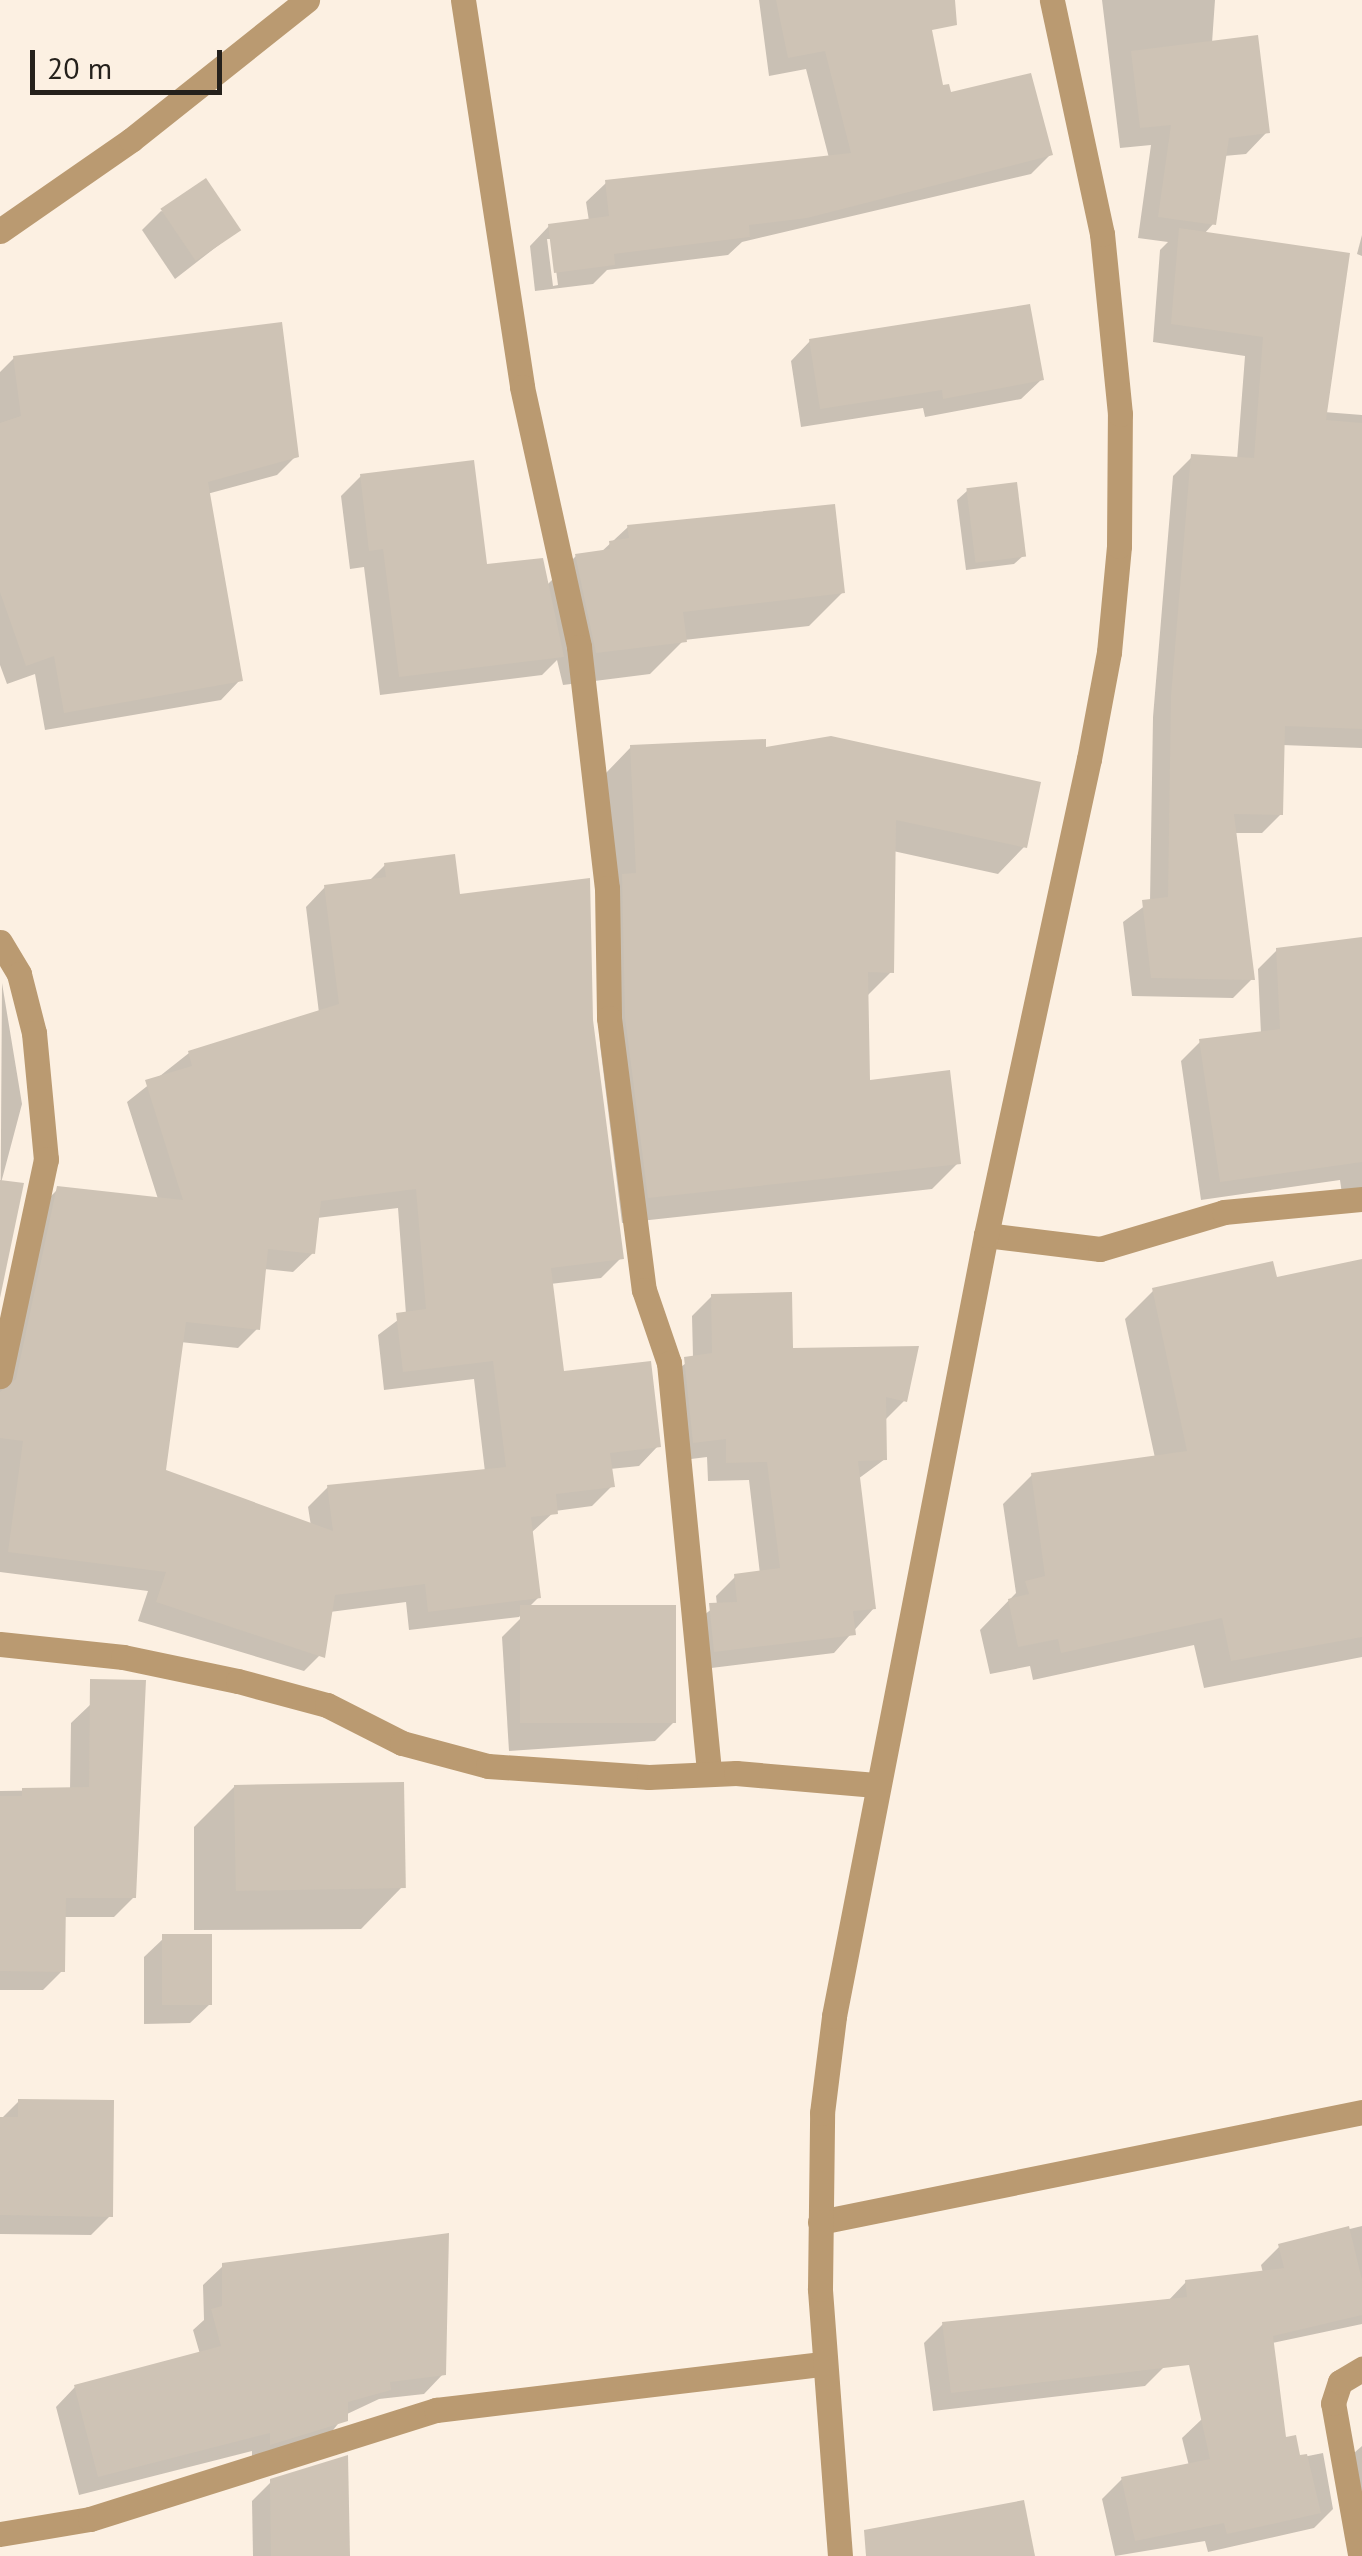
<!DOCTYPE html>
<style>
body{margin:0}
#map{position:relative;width:1362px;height:2556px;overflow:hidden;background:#fcf0e2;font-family:"PT Sans",sans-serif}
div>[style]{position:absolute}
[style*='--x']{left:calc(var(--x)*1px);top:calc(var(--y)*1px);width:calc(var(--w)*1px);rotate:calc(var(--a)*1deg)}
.shadow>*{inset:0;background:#0003}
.building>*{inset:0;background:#cec3b5;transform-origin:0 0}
.minor>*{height:25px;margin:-12.5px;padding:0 12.5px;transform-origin:12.5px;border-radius:12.5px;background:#ba9a71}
span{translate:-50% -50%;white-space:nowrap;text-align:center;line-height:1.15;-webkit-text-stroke:9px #fcf0e2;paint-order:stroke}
.scale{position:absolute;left:30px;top:50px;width:192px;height:45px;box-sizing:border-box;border:5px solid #25211c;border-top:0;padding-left:12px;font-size:30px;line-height:35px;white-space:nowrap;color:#25211c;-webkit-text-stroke:8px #fcf0e2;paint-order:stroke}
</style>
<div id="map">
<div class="shadow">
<i style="clip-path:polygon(evenodd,759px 0,924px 0,941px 89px,1050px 155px,1031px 174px,742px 242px,728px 255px,607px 270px,593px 284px,535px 291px,530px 246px,549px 226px,589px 221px,586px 202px,606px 183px,829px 158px,806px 69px,769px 76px,759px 0,547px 239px,552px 239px,558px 285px,553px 286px,547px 239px)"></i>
<i style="clip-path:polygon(1102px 0,1215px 0,1212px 43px,1267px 132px,1246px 154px,1224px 156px,1213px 224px,1204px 234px,1324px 412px,1362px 415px,1362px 748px,1282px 745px,1281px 814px,1262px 833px,1234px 833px,1252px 979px,1233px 998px,1132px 996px,1123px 922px,1150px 902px,1153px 717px,1173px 476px,1192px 457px,1237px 460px,1245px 356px,1153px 342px,1160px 250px,1168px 242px,1138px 238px,1151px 145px,1120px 148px)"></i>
<i style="clip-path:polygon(161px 211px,238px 230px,175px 279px,142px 230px)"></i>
<i style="clip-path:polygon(1362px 235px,1362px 256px,1357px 254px)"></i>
<i style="clip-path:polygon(810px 341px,1041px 380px,1021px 399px,925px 417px,923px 408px,801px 427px,791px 361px)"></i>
<i style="clip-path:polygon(14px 358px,296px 456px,277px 475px,207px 494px,240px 680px,221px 700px,45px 730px,35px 674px,7px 684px,0 665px,0 372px)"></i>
<i style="clip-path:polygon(361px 476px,485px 567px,546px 586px,576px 556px,600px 553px,628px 527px,843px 592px,809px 626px,684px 640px,650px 674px,563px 685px,557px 660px,542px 675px,380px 695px,364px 567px,350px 569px,341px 496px)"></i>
<i style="clip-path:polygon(967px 491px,1024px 555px,1014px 564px,966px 570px,957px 500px)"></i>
<i style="clip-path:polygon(631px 747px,764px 750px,1024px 847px,998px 874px,893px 851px,891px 972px,866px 997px,868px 1082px,958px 1163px,932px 1189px,622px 1223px,600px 1045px,596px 904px,605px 774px)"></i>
<i style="clip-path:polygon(evenodd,385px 865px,458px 897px,590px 1020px,621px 1258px,601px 1278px,550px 1284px,561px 1374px,658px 1446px,639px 1466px,610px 1469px,612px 1486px,592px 1506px,555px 1511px,531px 1533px,539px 1597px,519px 1617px,409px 1630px,406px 1602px,330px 1612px,324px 1651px,304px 1671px,138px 1621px,148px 1591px,0 1572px,0 1388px,38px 1209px,58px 1189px,158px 1199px,127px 1102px,189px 1053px,319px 1013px,306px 907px,325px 887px,368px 882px,385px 865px,398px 1208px,406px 1314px,378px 1335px,384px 1390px,474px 1379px,485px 1472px,328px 1487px,308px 1507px,311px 1526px,163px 1472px,180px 1342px,238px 1348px,257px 1329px,264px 1269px,293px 1272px,313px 1253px,317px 1218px,398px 1208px)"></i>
<i style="clip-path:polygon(1362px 940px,1362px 1191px,1342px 1194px,1340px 1180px,1201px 1200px,1181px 1061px,1200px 1042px,1261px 1034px,1258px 969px,1277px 950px)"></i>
<i style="clip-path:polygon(2px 983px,22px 1104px,1px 1183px,0 1286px)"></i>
<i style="clip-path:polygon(1362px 1261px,1362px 1657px,1204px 1688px,1194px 1645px,1033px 1680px,1030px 1666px,990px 1674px,980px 1630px,1016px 1593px,1003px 1504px,1032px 1475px,1155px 1458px,1125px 1319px,1154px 1290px,1275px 1280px)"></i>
<i style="clip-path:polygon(712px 1296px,791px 1351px,905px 1400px,884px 1421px,885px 1459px,858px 1479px,874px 1608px,834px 1653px,695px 1670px,691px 1625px,717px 1605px,716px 1596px,735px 1577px,760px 1574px,749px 1480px,708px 1481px,707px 1457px,675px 1461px,666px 1378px,693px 1358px,692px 1316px)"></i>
<i style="clip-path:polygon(521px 1618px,674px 1722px,655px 1741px,509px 1751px,502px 1637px)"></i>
<i style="clip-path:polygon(91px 1704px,134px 1897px,114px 1917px,63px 1917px,62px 1971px,43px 1990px,0 1990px,0 1791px,70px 1790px,71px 1723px)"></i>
<i style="clip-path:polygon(235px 1786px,402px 1887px,361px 1929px,194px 1930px,194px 1827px)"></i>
<i style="clip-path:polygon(164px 1938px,210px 2004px,190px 2023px,144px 2024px,144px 1957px)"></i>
<i style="clip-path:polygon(19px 2101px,110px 2216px,91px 2235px,0 2234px,0 2120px)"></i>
<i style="clip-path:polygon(1362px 2226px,1362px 2324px,1165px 2366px,1145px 2386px,933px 2411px,924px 2343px,943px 2324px,1167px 2302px,1186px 2282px,1263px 2273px,1261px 2265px,1280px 2246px)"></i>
<i style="clip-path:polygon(223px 2266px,443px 2374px,424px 2394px,379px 2399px,345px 2415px,326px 2439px,252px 2463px,252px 2451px,79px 2495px,56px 2407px,75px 2387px,200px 2354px,193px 2330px,204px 2320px,203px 2285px)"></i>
<i style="clip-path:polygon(1202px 2419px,1283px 2440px,1298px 2458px,1323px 2453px,1333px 2509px,1314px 2528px,1208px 2552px,1205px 2541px,1115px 2556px,1102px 2499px,1122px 2479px,1189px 2466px,1182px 2438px)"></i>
<i style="clip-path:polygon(1362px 2446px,1362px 2517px,1339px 2466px)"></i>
<i style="clip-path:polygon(272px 2481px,347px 2556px,253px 2556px,252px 2501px)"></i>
</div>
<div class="building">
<i style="clip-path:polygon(776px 0,955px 0,957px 25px,932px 30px,943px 85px,949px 84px,951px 92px,1031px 73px,1053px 155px,807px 218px,749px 225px,750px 237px,614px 254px,615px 265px,554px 273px,548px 224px,609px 216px,605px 180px,851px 153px,825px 51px,788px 58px)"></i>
<i style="clip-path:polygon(1258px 35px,1270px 133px,1229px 138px,1216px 225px,1158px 217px,1171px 125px,1140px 128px,1131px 51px)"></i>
<i style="left:206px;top:178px;width:63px;height:55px;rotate:56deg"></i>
<i style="clip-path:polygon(1179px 228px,1350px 253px,1326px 420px,1362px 423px,1362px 729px,1285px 726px,1283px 815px,1234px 814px,1255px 980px,1151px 978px,1142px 900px,1168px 897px,1171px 696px,1191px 454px,1254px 458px,1263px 337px,1171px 324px)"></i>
<i style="clip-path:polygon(1030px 304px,1044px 380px,943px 399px,942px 390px,820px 409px,809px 339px)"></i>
<i style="clip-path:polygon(282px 322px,299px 457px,208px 482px,243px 681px,64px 713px,54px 656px,26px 666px,0 592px,0 423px,21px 416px,13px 356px)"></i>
<i style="clip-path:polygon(474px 460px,487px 564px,543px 558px,564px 657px,399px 677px,383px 549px,369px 551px,360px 474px)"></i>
<i style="left:1017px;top:482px;width:75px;height:51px;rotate:83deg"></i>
<i style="clip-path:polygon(835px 504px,845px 593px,683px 612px,687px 642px,596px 653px,575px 554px,610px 549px,609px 541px,629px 538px,627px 525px)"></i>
<i style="clip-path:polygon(831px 736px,1041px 782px,1027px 848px,896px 820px,894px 973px,868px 972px,870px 1080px,950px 1070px,961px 1164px,648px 1198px,625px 1017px,622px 874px,636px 873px,630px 745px,766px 739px,766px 747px)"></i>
<i style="clip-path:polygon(evenodd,455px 854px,460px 894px,590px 878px,593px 1020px,624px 1259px,551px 1268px,564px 1371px,651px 1361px,661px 1447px,610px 1453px,615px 1487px,556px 1494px,558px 1514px,531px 1517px,541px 1598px,428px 1612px,425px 1584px,335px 1595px,325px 1658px,156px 1602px,166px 1572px,8px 1552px,23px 1441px,0 1438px,0 1392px,16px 1379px,57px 1186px,183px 1200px,145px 1080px,192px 1066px,188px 1051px,339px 1004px,324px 885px,386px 877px,384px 863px,455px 854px,416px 1189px,426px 1309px,396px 1313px,403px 1372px,493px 1361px,506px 1467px,327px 1485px,333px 1531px,166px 1470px,186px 1322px,260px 1330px,268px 1249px,315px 1254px,321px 1201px,416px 1189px)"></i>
<i style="clip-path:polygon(1362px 937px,1362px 1162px,1220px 1182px,1199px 1039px,1280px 1029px,1276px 948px)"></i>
<i style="clip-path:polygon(0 1180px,24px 1183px,0 1298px)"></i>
<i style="clip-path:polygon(1362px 1259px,1362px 1637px,1231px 1661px,1222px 1618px,1061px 1653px,1058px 1639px,1018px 1647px,1008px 1599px,1029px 1594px,1025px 1581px,1045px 1576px,1031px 1473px,1187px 1451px,1152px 1288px,1273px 1261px,1277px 1277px)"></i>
<i style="clip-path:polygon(792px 1292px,793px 1348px,919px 1346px,907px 1402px,886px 1397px,887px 1460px,858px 1461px,876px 1609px,853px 1611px,856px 1635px,714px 1652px,709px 1603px,737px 1602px,734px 1574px,780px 1568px,767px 1462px,726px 1463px,726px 1439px,693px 1443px,684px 1357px,712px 1353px,711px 1294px)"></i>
<i style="left:676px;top:1605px;width:118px;height:156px;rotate:90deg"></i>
<i style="clip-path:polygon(90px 1679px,146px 1680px,136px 1898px,66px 1898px,65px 1972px,0 1971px,0 1796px,22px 1796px,22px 1788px,89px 1787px)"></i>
<i style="left:404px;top:1782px;width:106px;height:170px;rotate:89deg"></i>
<i style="left:212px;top:1934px;width:71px;height:50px;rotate:90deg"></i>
<i style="clip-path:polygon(18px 2099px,114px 2100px,113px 2217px,0 2215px,0 2117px,18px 2117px)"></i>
<i style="clip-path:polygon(1349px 2226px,1362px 2280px,1362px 2315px,1273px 2336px,1286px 2437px,1296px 2435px,1300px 2455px,1307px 2454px,1321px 2513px,1227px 2534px,1224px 2523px,1135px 2541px,1121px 2477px,1210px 2459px,1189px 2365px,951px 2393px,942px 2322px,1187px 2297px,1185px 2280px,1284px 2268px,1278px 2244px)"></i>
<i style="clip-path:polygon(449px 2233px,446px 2375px,390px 2382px,391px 2390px,348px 2402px,348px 2421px,270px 2445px,270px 2433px,98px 2477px,74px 2385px,221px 2346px,211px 2309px,222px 2306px,222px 2263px)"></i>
<i style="clip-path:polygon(348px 2455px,350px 2556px,271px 2556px,270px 2479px)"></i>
<i style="clip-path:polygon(1024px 2500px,1035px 2556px,866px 2556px,864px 2530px)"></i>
</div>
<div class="minor">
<i style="--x:463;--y:0;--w:391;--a:81.3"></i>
<i style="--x:522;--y:387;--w:266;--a:77.6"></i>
<i style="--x:579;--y:647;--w:243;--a:83.4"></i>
<i style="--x:607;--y:888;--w:130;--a:89.1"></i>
<i style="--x:609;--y:1018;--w:274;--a:82.7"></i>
<i style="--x:644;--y:1290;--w:77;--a:71.1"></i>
<i style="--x:669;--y:1363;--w:411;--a:84.4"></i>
<i style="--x:0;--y:231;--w:160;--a:-34.8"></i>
<i style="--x:131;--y:140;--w:225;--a:-38.5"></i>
<i style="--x:0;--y:942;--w:37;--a:59"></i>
<i style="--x:19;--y:974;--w:61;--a:75.7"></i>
<i style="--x:34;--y:1033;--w:127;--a:84.6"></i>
<i style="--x:46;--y:1159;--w:222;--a:102"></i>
<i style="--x:986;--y:1235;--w:115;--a:7"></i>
<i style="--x:1100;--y:1249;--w:129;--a:-16.6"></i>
<i style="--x:1224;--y:1212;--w:139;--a:-5.4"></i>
<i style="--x:0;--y:1644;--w:124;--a:6"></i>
<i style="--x:123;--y:1657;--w:117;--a:11.8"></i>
<i style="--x:238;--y:1681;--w:92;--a:15.1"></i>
<i style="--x:327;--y:1705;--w:84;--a:26.9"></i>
<i style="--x:402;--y:1743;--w:89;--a:15"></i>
<i style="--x:488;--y:1766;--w:161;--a:3.9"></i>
<i style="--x:649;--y:1777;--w:87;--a:-2.6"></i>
<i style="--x:736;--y:1773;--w:140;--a:4.9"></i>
<i style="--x:820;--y:2222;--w:553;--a:-11.47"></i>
<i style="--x:0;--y:2534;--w:91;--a:-9.5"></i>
<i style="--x:90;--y:2519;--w:363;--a:-17.5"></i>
<i style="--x:436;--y:2410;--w:391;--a:-6.8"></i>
<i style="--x:1360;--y:2554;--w:153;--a:-100.1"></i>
<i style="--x:1333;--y:2403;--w:22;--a:-72"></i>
<i style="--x:1340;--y:2382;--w:26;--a:-31"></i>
<i style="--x:840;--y:2556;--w:268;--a:-94.3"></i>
<i style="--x:820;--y:2289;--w:176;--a:-89.3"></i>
<i style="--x:822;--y:2113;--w:98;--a:-82.9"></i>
<i style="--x:834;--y:2016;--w:796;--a:-78.99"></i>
<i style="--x:986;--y:1235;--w:487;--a:-77.8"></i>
<i style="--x:1089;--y:759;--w:109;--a:-79.4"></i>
<i style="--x:1109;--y:652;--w:106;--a:-84.6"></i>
<i style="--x:1119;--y:546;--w:132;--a:-89.6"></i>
<i style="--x:1120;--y:414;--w:181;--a:-95.7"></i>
<i style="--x:1102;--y:234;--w:239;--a:-102.1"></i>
</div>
<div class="scale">20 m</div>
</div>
